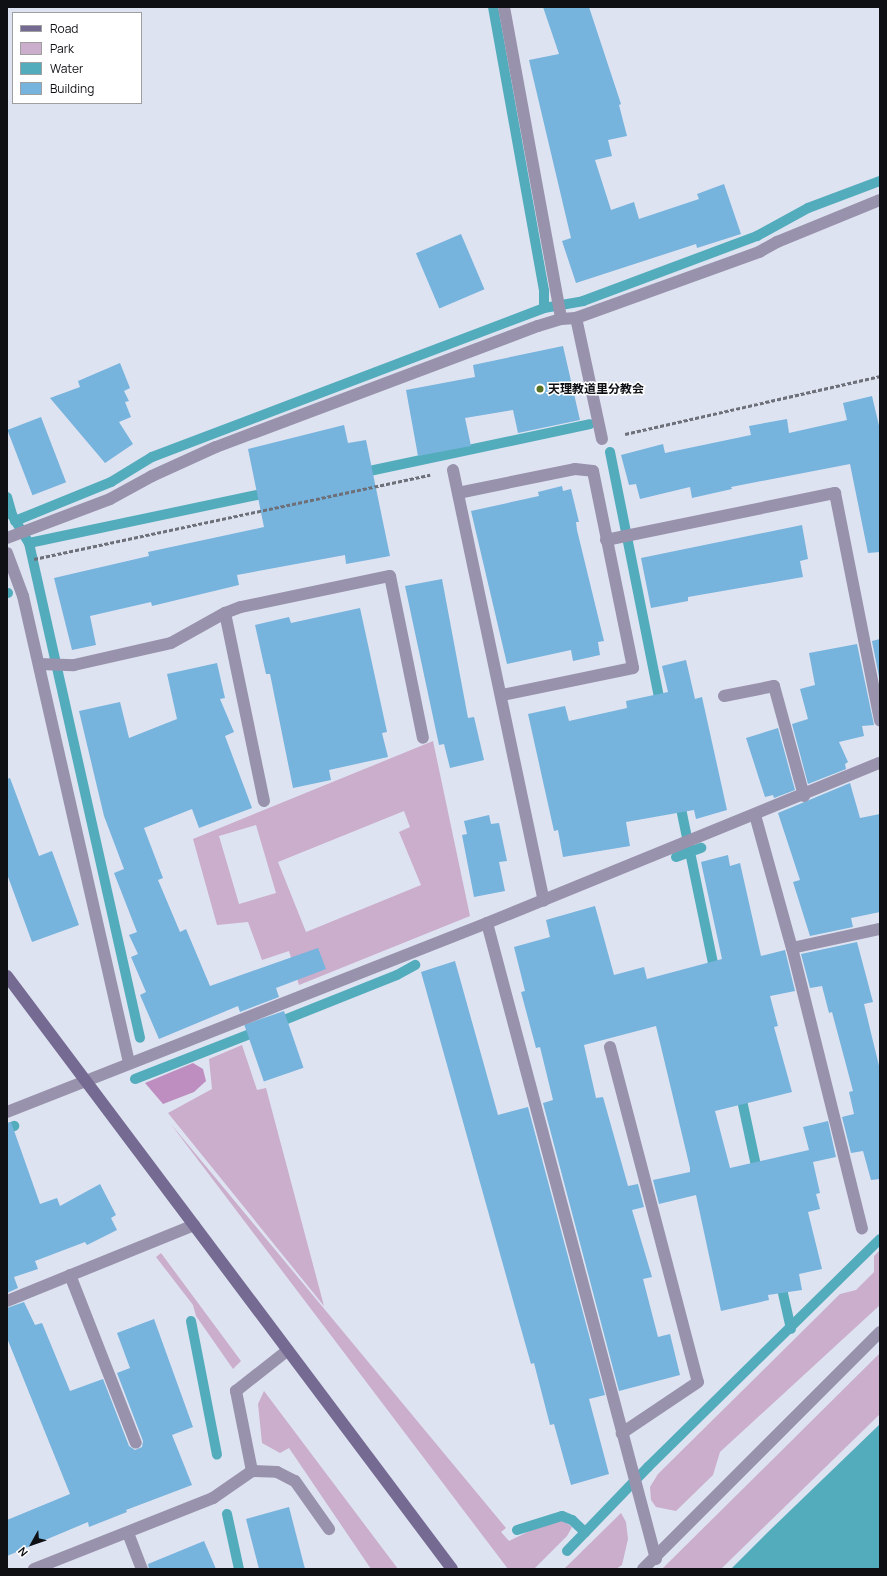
<!DOCTYPE html>
<meta charset="utf-8">
<style>
body{margin:0}
#map{position:relative;width:887px;height:1576px;overflow:hidden;background:#dee3f1;font-family:Manrope,"Noto Sans JP",sans-serif}
div>[style]{position:absolute}
[style*='--x']{left:calc(var(--x)*1px);top:calc(var(--y)*1px);width:calc(var(--w)*1px);rotate:calc(var(--a)*1deg)}
.green>*{inset:0;background:#cbadcc}
.forest>*{inset:0;background:#bd8ebf}
.water>*{inset:0;background:#53acbc}
.stream>*{height:10px;margin:-5px;padding:0 5px;transform-origin:5px;border-radius:5px;background:#53acbc}
.building>*{inset:0;background:#76b3dd;transform-origin:0 0}
.path>*{height:2.5px;margin-top:-1.25px;transform-origin:0;background:repeating-linear-gradient(90deg,#6d7079 0 4px,transparent 0 6px)}
.lane>*{height:12px;margin:-6px;padding:0 6px;transform-origin:6px;border-radius:6px;background:#9992ad}
.street>*{height:12px;margin:-6px;padding:0 6px;transform-origin:6px;border-radius:6px;background:#9992ad}
.secondary>*{height:12px;margin:-6px;padding:0 6px;transform-origin:6px;border-radius:6px;background:#756b92}
.dots>*{width:11px;height:11px;translate:-50% -50%;box-sizing:border-box;border:2px solid #fff;border-radius:50%}
span{translate:-50% -50%;white-space:nowrap;text-align:center;line-height:1.15;-webkit-text-stroke:3px #fff;paint-order:stroke}
.poi-label{font-size:12px;color:#0e1014;font-weight:700}
.left{translate:0 -50%;text-align:left}
.frame{position:absolute;inset:0;border:8px solid #0e1014;pointer-events:none}
.legend{position:absolute;left:12px;top:12px;width:130px;height:92px;box-sizing:border-box;background:#fff;border:1px solid #9f9fa1;margin:0;padding:5px 7px;list-style:none;font-size:12px;color:#0e1014}
.legend li{display:flex;align-items:center;gap:8px;height:20px}
.legend b{width:20px;border:1px solid #9f9fa1}
.north{position:absolute;left:12px;top:1524px;width:40px;height:40px;-webkit-text-stroke:3px #fff;paint-order:stroke;rotate:230deg;font-size:11px;font-weight:700;line-height:16px;text-align:center;color:#0e1014}
.north::after{content:'';display:block;margin:auto;width:14px;height:18px;background:#0e1014;clip-path:polygon(50% 0,100% 100%,50% 72%,0 100%)}
</style>
<div id="map">
<div class="green">
<i style="clip-path:polygon(evenodd,433px 741px,470px 916px,299px 985px,289px 951px,262px 960px,248px 922px,217px 925px,193px 839px,433px 741px,404px 811px,410px 827px,399px 832px,421px 885px,306px 932px,278px 862px,404px 811px,433px 741px,256px 825px,276px 893px,239px 904px,219px 836px,256px 825px)"></i>
<i style="clip-path:polygon(242px 1045px,257px 1090px,266px 1088px,324px 1306px,168px 1113px,212px 1089px,209px 1059px)"></i>
<i style="clip-path:polygon(170px 1123px,506px 1528px,501px 1532px,509px 1541px,550px 1521px,561px 1519px,572px 1527px,567px 1536px,534px 1569px,508px 1569px)"></i>
<i style="clip-path:polygon(880px 1250px,880px 1305px,720px 1452px,713px 1475px,676px 1511px,656px 1507px,651px 1500px,650px 1487px,658px 1474px,840px 1294px,856px 1290px,874px 1272px,874px 1256px)"></i>
<i style="clip-path:polygon(161px 1253px,241px 1361px,233px 1369px,196px 1316px,193px 1305px,156px 1257px)"></i>
<i style="clip-path:polygon(880px 1353px,880px 1414px,721px 1569px,662px 1569px)"></i>
<i style="clip-path:polygon(264px 1391px,398px 1569px,371px 1569px,289px 1448px,280px 1453px,262px 1443px,258px 1404px)"></i>
<i style="clip-path:polygon(621px 1513px,626px 1522px,628px 1539px,622px 1565px,616px 1569px,564px 1569px)"></i>
</div>
<div class="forest">
<i style="clip-path:polygon(193px 1063px,203px 1069px,206px 1081px,194px 1092px,163px 1104px,145px 1083px)"></i>
</div>
<div class="water">
<i style="clip-path:polygon(880px 1424px,880px 1569px,731px 1569px,768px 1532px)"></i>
</div>
<div class="stream">
<i style="--x:493;--y:7;--w:289;--a:79.8"></i>
<i style="--x:544;--y:291;--w:17;--a:90"></i>
<i style="--x:610;--y:452;--w:260;--a:78.7"></i>
<i style="--x:360;--y:473;--w:235;--a:-12"></i>
<i style="--x:7;--y:497;--w:19;--a:74"></i>
<i style="--x:12;--y:515;--w:33;--a:59"></i>
<i style="--x:29;--y:543;--w:507;--a:77.36"></i>
<i style="--x:15;--y:521;--w:104;--a:-22.1"></i>
<i style="--x:111;--y:482;--w:48;--a:-31.4"></i>
<i style="--x:152;--y:457;--w:419;--a:-20.8"></i>
<i style="--x:544;--y:308;--w:40;--a:-10"></i>
<i style="--x:583;--y:301;--w:186;--a:-20.5"></i>
<i style="--x:757;--y:236;--w:58;--a:-28.8"></i>
<i style="--x:808;--y:208;--w:77;--a:-20.6"></i>
<i style="--x:29;--y:543;--w:246;--a:-11.9"></i>
<i style="--x:7;--y:593;--w:1;--a:0"></i>
<i style="--x:679;--y:799;--w:178;--a:78.3"></i>
<i style="--x:676;--y:857;--w:27;--a:-20"></i>
<i style="--x:274;--y:1024;--w:132;--a:-21.7"></i>
<i style="--x:397;--y:975;--w:21;--a:-29"></i>
<i style="--x:135;--y:1079;--w:134;--a:-21.4"></i>
<i style="--x:740;--y:1091;--w:86;--a:77.9"></i>
<i style="--x:7;--y:1129;--w:8;--a:-23"></i>
<i style="--x:780;--y:1280;--w:50;--a:77.3"></i>
<i style="--x:191;--y:1321;--w:136;--a:79"></i>
<i style="--x:227;--y:1514;--w:56;--a:77.7"></i>
<i style="--x:517;--y:1530;--w:47;--a:-17.3"></i>
<i style="--x:562;--y:1516;--w:11;--a:22"></i>
<i style="--x:572;--y:1520;--w:18;--a:43"></i>
<i style="--x:567;--y:1551;--w:117;--a:-46"></i>
<i style="--x:648;--y:1467;--w:325;--a:-44.5"></i>
</div>
<div class="building">
<i style="clip-path:polygon(543px 7px,589px 7px,621px 104px,619px 105px,627px 136px,608px 140px,612px 156px,595px 160px,611px 210px,634px 202px,639px 219px,699px 199px,697px 194px,724px 184px,741px 234px,697px 248px,696px 244px,576px 283px,562px 241px,571px 238px,529px 60px,559px 54px)"></i>
<i style="left:461px;top:234px;width:60px;height:49px;rotate:67deg"></i>
<i style="clip-path:polygon(563px 346px,580px 420px,518px 433px,513px 410px,465px 418px,471px 446px,418px 456px,406px 390px,475px 377px,473px 365px)"></i>
<i style="clip-path:polygon(120px 363px,130px 388px,124px 391px,129px 401px,125px 402px,131px 417px,119px 422px,133px 444px,105px 463px,50px 398px,80px 387px,78px 381px)"></i>
<i style="clip-path:polygon(872px 396px,880px 430px,880px 552px,868px 553px,850px 464px,731px 487px,732px 489px,692px 498px,690px 487px,640px 499px,636px 484px,629px 485px,621px 455px,663px 444px,665px 453px,751px 435px,749px 426px,787px 419px,789px 433px,847px 420px,843px 403px)"></i>
<i style="left:41px;top:417px;width:70px;height:36px;rotate:69deg"></i>
<i style="clip-path:polygon(344px 425px,348px 443px,366px 440px,390px 556px,346px 564px,345px 555px,237px 575px,239px 585px,152px 606px,151px 602px,90px 616px,96px 645px,72px 650px,54px 578px,149px 556px,148px 552px,264px 527px,248px 449px)"></i>
<i style="clip-path:polygon(562px 486px,563px 491px,571px 489px,579px 522px,576px 522px,577px 530px,604px 641px,598px 642px,600px 655px,573px 661px,571px 650px,507px 664px,471px 511px,539px 496px,538px 492px)"></i>
<i style="clip-path:polygon(802px 525px,808px 559px,800px 561px,803px 577px,688px 597px,688px 601px,651px 608px,641px 558px)"></i>
<i style="clip-path:polygon(442px 579px,468px 718px,474px 717px,484px 760px,450px 768px,444px 744px,439px 745px,405px 586px)"></i>
<i style="clip-path:polygon(360px 608px,387px 732px,382px 733px,388px 757px,329px 770px,331px 780px,293px 788px,270px 674px,266px 674px,255px 625px,289px 617px,291px 623px)"></i>
<i style="clip-path:polygon(880px 639px,880px 682px,872px 641px)"></i>
<i style="clip-path:polygon(857px 644px,874px 725px,862px 726px,864px 736px,839px 742px,848px 762px,845px 764px,846px 769px,808px 784px,792px 724px,808px 719px,800px 689px,815px 685px,809px 653px)"></i>
<i style="clip-path:polygon(686px 660px,695px 699px,702px 697px,727px 810px,696px 819px,694px 810px,626px 822px,630px 846px,563px 857px,558px 830px,554px 831px,528px 714px,565px 706px,569px 721px,627px 708px,626px 701px,668px 692px,662px 666px)"></i>
<i style="clip-path:polygon(217px 663px,225px 698px,220px 699px,234px 732px,225px 736px,252px 808px,199px 828px,192px 809px,144px 828px,163px 878px,158px 880px,180px 932px,186px 929px,210px 986px,318px 948px,326px 969px,276px 988px,279px 997px,240px 1012px,238px 1006px,159px 1039px,140px 995px,146px 992px,131px 957px,138px 954px,129px 935px,137px 932px,114px 873px,124px 869px,104px 816px,79px 711px,120px 702px,129px 738px,177px 719px,167px 674px)"></i>
<i style="clip-path:polygon(778px 728px,795px 790px,774px 798px,773px 795px,765px 797px,746px 738px)"></i>
<i style="clip-path:polygon(10px 778px,39px 856px,52px 851px,79px 925px,32px 942px,7px 874px,7px 779px)"></i>
<i style="clip-path:polygon(850px 783px,860px 818px,880px 814px,880px 912px,851px 918px,853px 927px,810px 936px,793px 882px,800px 880px,778px 813px)"></i>
<i style="clip-path:polygon(489px 815px,491px 824px,499px 823px,507px 861px,499px 862px,505px 891px,474px 897px,462px 835px,467px 834px,464px 821px)"></i>
<i style="clip-path:polygon(728px 855px,730px 866px,740px 863px,761px 956px,785px 950px,795px 991px,770px 996px,778px 1026px,774px 1027px,792px 1092px,715px 1111px,730px 1168px,809px 1150px,803px 1127px,828px 1121px,836px 1157px,813px 1162px,820px 1193px,816px 1194px,820px 1209px,808px 1212px,822px 1269px,799px 1274px,802px 1290px,768px 1295px,769px 1300px,721px 1311px,696px 1195px,659px 1204px,653px 1180px,690px 1172px,690px 1168px,656px 1026px,584px 1045px,596px 1098px,603px 1097px,628px 1186px,638px 1184px,644px 1207px,632px 1210px,652px 1277px,643px 1279px,658px 1337px,670px 1334px,680px 1375px,619px 1391px,543px 1103px,553px 1100px,540px 1047px,536px 1048px,521px 992px,525px 991px,514px 947px,550px 937px,546px 920px,595px 906px,614px 975px,644px 967px,647px 979px,722px 959px,701px 862px)"></i>
<i style="clip-path:polygon(857px 942px,873px 1002px,864px 1004px,880px 1070px,880px 1179px,871px 1180px,863px 1151px,851px 1153px,842px 1117px,854px 1114px,849px 1092px,853px 1091px,832px 1012px,829px 1013px,822px 986px,810px 988px,801px 954px)"></i>
<i style="clip-path:polygon(455px 961px,498px 1115px,528px 1107px,605px 1395px,589px 1399px,609px 1474px,571px 1485px,554px 1424px,550px 1425px,534px 1363px,531px 1364px,516px 1311px,421px 972px)"></i>
<i style="left:284px;top:1011px;width:60px;height:42px;rotate:71deg"></i>
<i style="clip-path:polygon(11px 1122px,40px 1204px,57px 1198px,60px 1206px,100px 1184px,116px 1215px,111px 1218px,117px 1230px,87px 1245px,85px 1242px,35px 1261px,38px 1269px,14px 1277px,18px 1288px,7px 1293px,7px 1123px)"></i>
<i style="clip-path:polygon(24px 1302px,35px 1325px,42px 1323px,70px 1391px,103px 1379px,129px 1446px,135px 1450px,142px 1447px,143px 1441px,117px 1373px,130px 1368px,117px 1333px,154px 1319px,193px 1427px,172px 1435px,192px 1485px,126px 1510px,127px 1512px,89px 1527px,88px 1522px,7px 1556px,7px 1520px,70px 1494px,7px 1338px,7px 1308px)"></i>
<i style="clip-path:polygon(289px 1507px,305px 1569px,259px 1569px,246px 1519px)"></i>
<i style="clip-path:polygon(204px 1541px,216px 1569px,149px 1569px,148px 1564px)"></i>
</div>
<div class="path">
<i style="--x:625;--y:434;--w:262;--a:-12.8"></i>
<i style="--x:34;--y:559;--w:405;--a:-12"></i>
</div>
<div class="lane">
<i style="--x:724;--y:696;--w:51;--a:-11.3"></i>
<i style="--x:774;--y:686;--w:114;--a:74.7"></i>
</div>
<div class="street">
<i style="--x:504;--y:7;--w:317;--a:79.6"></i>
<i style="--x:602;--y:439;--w:124;--a:-102.1"></i>
<i style="--x:576;--y:318;--w:195;--a:-19.8"></i>
<i style="--x:759;--y:252;--w:21;--a:-29"></i>
<i style="--x:777;--y:242;--w:111;--a:-22.2"></i>
<i style="--x:453;--y:470;--w:440;--a:78.1"></i>
<i style="--x:458;--y:493;--w:119;--a:-11.6"></i>
<i style="--x:575;--y:469;--w:18;--a:6"></i>
<i style="--x:593;--y:471;--w:201;--a:78.5"></i>
<i style="--x:633;--y:668;--w:133;--a:168.3"></i>
<i style="--x:7;--y:538;--w:110;--a:-20.7"></i>
<i style="--x:110;--y:499;--w:48;--a:-28.7"></i>
<i style="--x:152;--y:476;--w:70;--a:-24.4"></i>
<i style="--x:216;--y:447;--w:344;--a:-20.6"></i>
<i style="--x:538;--y:326;--w:24;--a:-17"></i>
<i style="--x:561;--y:319;--w:15;--a:-4"></i>
<i style="--x:606;--y:540;--w:234;--a:-11.6"></i>
<i style="--x:835;--y:493;--w:232;--a:78.8"></i>
<i style="--x:7;--y:553;--w:46;--a:69.6"></i>
<i style="--x:23;--y:596;--w:479;--a:77.2"></i>
<i style="--x:225;--y:613;--w:192;--a:78.3"></i>
<i style="--x:39;--y:664;--w:35;--a:2"></i>
<i style="--x:74;--y:665;--w:99;--a:-12.8"></i>
<i style="--x:171;--y:643;--w:62;--a:-29.1"></i>
<i style="--x:225;--y:613;--w:17;--a:-21"></i>
<i style="--x:241;--y:607;--w:152;--a:-11.8"></i>
<i style="--x:390;--y:576;--w:165;--a:78.5"></i>
<i style="--x:755;--y:815;--w:138;--a:74.5"></i>
<i style="--x:792;--y:948;--w:289;--a:76"></i>
<i style="--x:487;--y:923;--w:658;--a:75.12"></i>
<i style="--x:792;--y:948;--w:90;--a:-12.2"></i>
<i style="--x:610;--y:1047;--w:346;--a:75.3"></i>
<i style="--x:698;--y:1382;--w:92;--a:146.1"></i>
<i style="--x:7;--y:1112;--w:516;--a:-21.49"></i>
<i style="--x:487;--y:923;--w:424;--a:-22.2"></i>
<i style="--x:70;--y:1275;--w:180;--a:68.6"></i>
<i style="--x:7;--y:1301;--w:202;--a:-22.1"></i>
<i style="--x:252;--y:1471;--w:25;--a:2"></i>
<i style="--x:277;--y:1472;--w:20;--a:27"></i>
<i style="--x:295;--y:1481;--w:59;--a:54.7"></i>
<i style="--x:128;--y:1533;--w:39;--a:69"></i>
<i style="--x:34;--y:1569;--w:193;--a:-21.6"></i>
<i style="--x:213;--y:1498;--w:47;--a:-34.7"></i>
<i style="--x:252;--y:1471;--w:82;--a:-101.3"></i>
<i style="--x:236;--y:1391;--w:66;--a:-38.3"></i>
<i style="--x:643;--y:1569;--w:335;--a:-45"></i>
</div>
<div class="secondary">
<i style="--x:7;--y:976;--w:741;--a:53.11"></i>
</div>
<div class="dots">
<i style="left:540px;top:389px;background:#587225"></i>
</div>
<div class="poi-label">
<span class="left" style="left:548px;top:389px">天理教道里分教会</span>
</div>
<div class="frame"></div>
<ul class="legend">
<li><b style="height:5px;background:#756b92"></b>Road</li>
<li><b style="height:11px;background:#cbadcc"></b>Park</li>
<li><b style="height:11px;background:#53acbc"></b>Water</li>
<li><b style="height:11px;background:#76b3dd"></b>Building</li>
</ul>
<div class="north">N</div>
</div>
